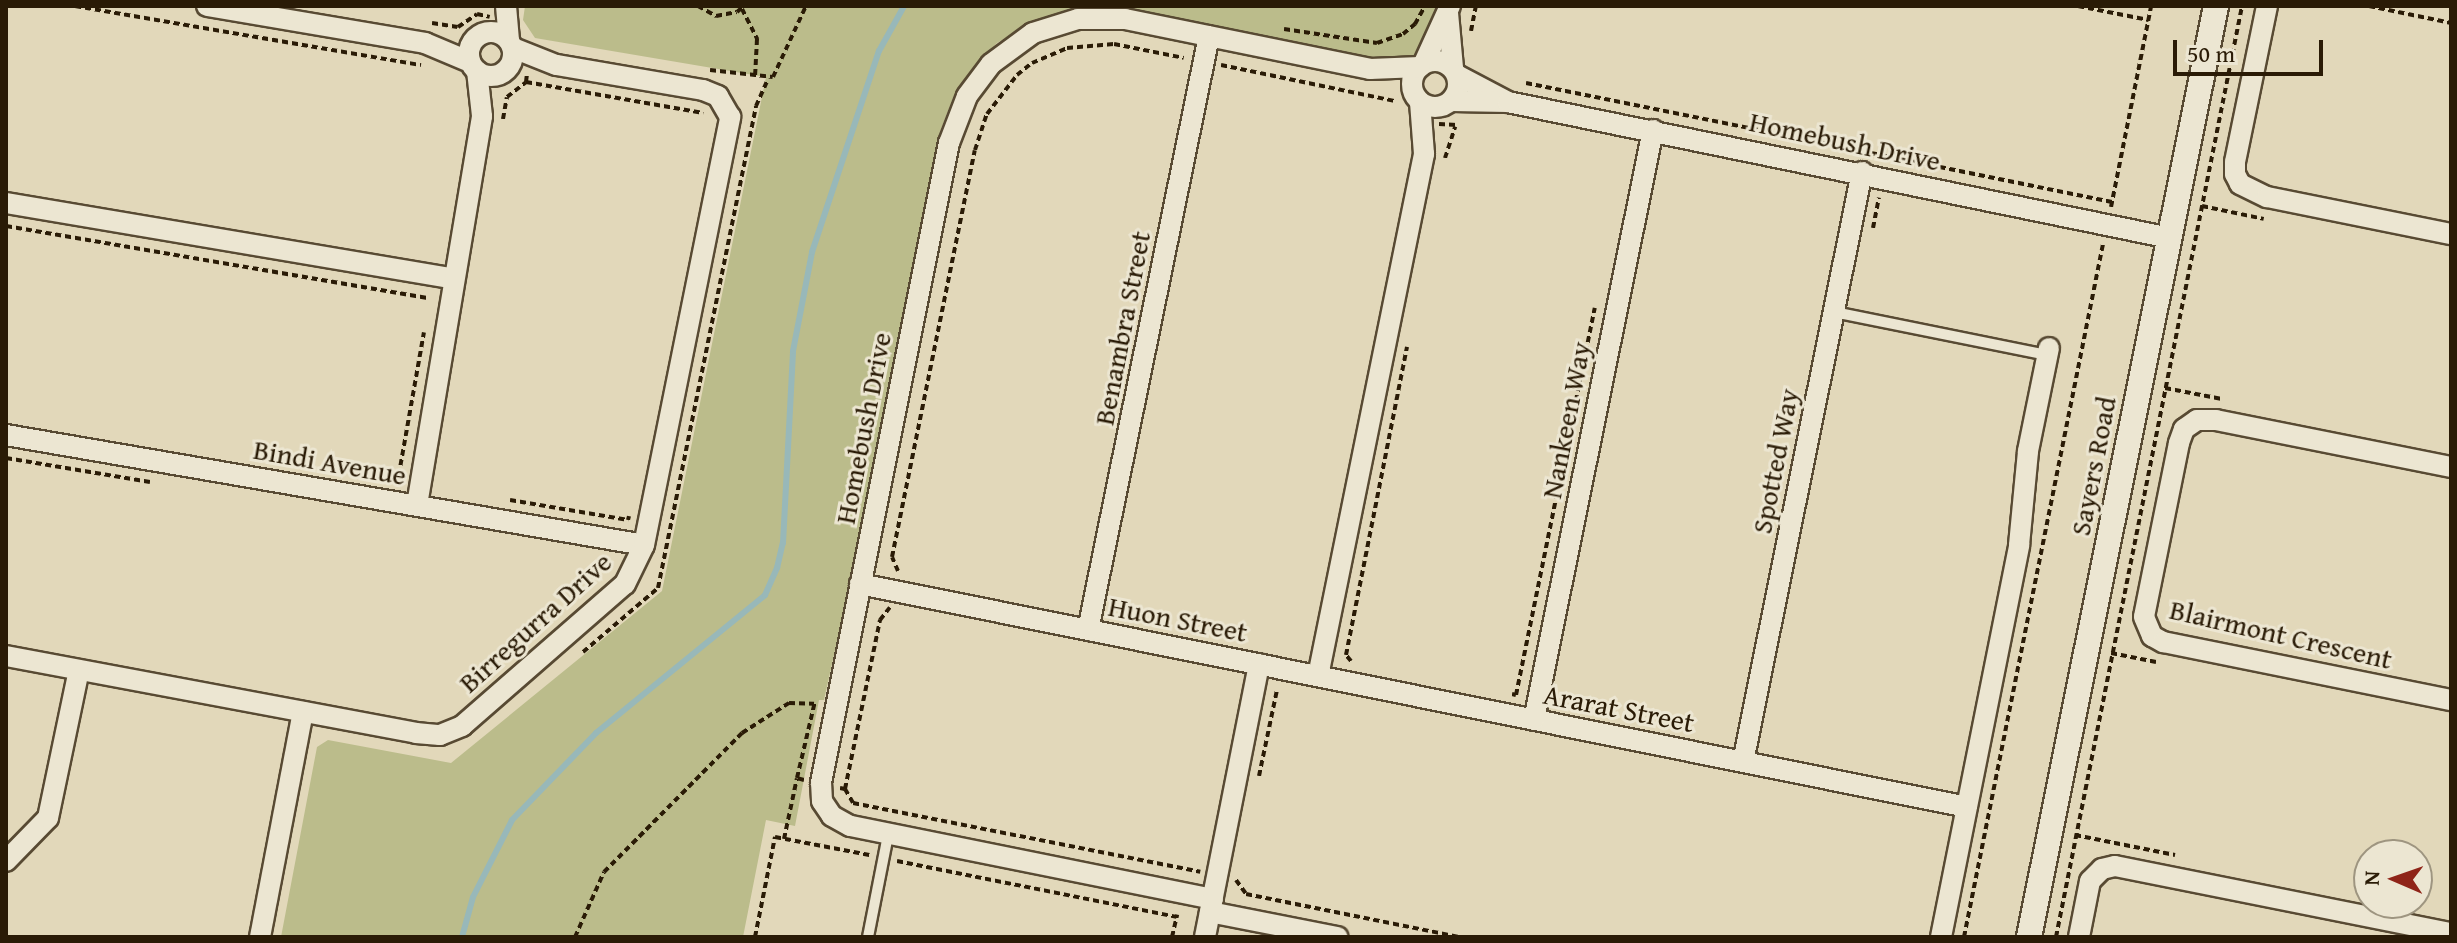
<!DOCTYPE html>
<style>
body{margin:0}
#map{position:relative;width:2457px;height:943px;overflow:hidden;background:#e2d8ba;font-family:"Gentium Book Plus",serif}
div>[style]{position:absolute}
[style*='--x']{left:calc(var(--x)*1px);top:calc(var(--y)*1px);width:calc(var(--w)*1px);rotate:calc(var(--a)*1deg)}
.green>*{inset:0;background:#bbbc8b}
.stream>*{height:6px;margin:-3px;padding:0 3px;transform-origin:3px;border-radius:3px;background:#98b8b9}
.path>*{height:4px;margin-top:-2px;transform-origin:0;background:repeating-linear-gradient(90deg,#2a1b06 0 6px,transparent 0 10px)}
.roads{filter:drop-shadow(2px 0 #584a33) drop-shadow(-2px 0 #584a33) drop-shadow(0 2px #584a33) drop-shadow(0 -2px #584a33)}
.service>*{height:10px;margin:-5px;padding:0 5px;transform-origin:5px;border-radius:5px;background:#ece6d2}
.minor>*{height:20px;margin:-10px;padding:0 10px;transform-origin:10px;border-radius:10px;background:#ece6d2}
.minor>.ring{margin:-10px;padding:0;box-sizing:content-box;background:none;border:20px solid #ece6d2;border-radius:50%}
.tertiary>*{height:24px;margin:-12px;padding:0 12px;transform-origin:12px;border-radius:12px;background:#ece6d2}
span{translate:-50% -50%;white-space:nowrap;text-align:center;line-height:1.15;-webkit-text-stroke:6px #ece6d2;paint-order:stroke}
.street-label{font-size:28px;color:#2a1b06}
.frame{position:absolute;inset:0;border:8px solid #2a1b06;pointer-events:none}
.north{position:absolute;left:2353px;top:839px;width:80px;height:80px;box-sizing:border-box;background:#ece6d2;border:2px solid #9e9580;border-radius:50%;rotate:272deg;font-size:22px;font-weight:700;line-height:32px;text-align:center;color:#2a1b06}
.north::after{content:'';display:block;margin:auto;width:28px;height:36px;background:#8f2418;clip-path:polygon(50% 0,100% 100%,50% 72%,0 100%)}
.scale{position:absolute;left:2173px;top:40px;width:150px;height:36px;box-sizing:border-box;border:4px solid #2a1b06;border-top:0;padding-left:10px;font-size:24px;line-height:28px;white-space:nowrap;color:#2a1b06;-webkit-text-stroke:6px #ece6d2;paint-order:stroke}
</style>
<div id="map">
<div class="green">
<i style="clip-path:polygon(525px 6px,1439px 6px,1417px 55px,1411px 58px,1378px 60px,1105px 8px,1067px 11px,1030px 23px,997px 43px,971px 70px,953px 98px,941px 129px,846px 601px,824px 700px,819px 700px,795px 826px,766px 820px,743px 937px,281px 937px,317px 747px,328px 740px,451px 763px,662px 591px,766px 77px,535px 38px,523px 20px)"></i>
</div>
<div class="stream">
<i style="--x:462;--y:937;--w:41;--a:-74.6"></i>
<i style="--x:473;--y:897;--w:86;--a:-63.1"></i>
<i style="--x:512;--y:820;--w:121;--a:-46"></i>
<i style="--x:596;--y:733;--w:218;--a:-39.2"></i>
<i style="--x:765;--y:595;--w:30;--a:-66"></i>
<i style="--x:777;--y:568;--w:26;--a:-77"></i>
<i style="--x:783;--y:543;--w:192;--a:-87"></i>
<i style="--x:793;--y:351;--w:101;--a:-79.1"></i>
<i style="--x:812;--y:252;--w:212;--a:-71.6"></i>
<i style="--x:879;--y:51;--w:51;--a:-60.9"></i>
</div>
<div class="path">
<i style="--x:75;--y:6;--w:351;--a:9.7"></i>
<i style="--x:698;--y:6;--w:21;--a:29"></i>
<i style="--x:716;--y:16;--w:21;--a:-11"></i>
<i style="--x:737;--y:12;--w:9;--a:-41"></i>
<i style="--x:2078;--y:6;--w:72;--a:11.2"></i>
<i style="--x:2369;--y:6;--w:84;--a:11.7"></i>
<i style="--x:742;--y:9;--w:34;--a:63"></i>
<i style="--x:757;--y:39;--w:38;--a:93"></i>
<i style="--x:432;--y:23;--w:26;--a:9"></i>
<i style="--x:458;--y:27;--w:23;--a:-34"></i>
<i style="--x:477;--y:14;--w:13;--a:13"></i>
<i style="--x:1284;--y:29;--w:94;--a:8.6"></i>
<i style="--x:1377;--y:43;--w:28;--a:-19"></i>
<i style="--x:1403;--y:34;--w:16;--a:-40"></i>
<i style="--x:1415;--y:24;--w:21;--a:-61"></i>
<i style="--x:1471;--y:31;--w:25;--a:-79"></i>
<i style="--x:1221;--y:65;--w:178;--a:11.7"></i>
<i style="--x:710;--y:70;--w:63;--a:6.3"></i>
<i style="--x:773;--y:77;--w:78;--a:-65.1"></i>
<i style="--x:526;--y:82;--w:180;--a:9.9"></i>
<i style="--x:1526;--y:83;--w:344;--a:11.4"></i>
<i style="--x:503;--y:119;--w:22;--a:-80"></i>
<i style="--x:507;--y:97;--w:24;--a:-38"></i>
<i style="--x:526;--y:82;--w:8;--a:-83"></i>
<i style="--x:1439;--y:124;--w:18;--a:3"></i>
<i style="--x:1871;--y:153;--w:246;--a:11.5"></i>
<i style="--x:1445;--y:158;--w:33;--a:-72"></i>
<i style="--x:2202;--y:206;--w:63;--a:11.8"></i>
<i style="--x:2111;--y:207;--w:205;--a:-78.7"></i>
<i style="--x:6;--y:226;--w:429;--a:9.7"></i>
<i style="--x:1873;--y:228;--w:31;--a:-79"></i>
<i style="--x:2165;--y:388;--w:58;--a:10.9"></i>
<i style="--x:6;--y:458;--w:146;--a:9.5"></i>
<i style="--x:397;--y:485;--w:155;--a:-80"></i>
<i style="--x:510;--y:500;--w:120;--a:9.6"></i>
<i style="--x:628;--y:520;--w:4;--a:-76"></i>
<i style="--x:898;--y:571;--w:15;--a:-113"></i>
<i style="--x:892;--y:557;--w:415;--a:-78.5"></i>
<i style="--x:975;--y:150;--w:38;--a:-72"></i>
<i style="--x:987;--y:114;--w:49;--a:-52.4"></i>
<i style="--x:1017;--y:75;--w:19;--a:-39"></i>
<i style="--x:1032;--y:63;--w:38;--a:-23"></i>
<i style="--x:1067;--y:48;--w:47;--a:-4.9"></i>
<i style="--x:1114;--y:44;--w:71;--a:11.3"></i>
<i style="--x:583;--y:652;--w:99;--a:-40.5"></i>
<i style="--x:658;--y:588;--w:492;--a:-78.5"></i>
<i style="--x:756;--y:106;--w:30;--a:-66"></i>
<i style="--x:2111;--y:653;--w:46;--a:11.3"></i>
<i style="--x:1351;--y:661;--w:8;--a:-130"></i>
<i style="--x:1346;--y:655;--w:314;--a:-78.8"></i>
<i style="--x:1512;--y:694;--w:4;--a:14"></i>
<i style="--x:1516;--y:695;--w:395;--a:-78.5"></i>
<i style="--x:1259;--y:776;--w:88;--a:-78.2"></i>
<i style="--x:804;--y:780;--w:7;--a:-164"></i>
<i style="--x:797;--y:778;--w:79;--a:-76.8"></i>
<i style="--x:840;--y:788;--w:5;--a:11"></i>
<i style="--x:845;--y:789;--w:16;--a:60"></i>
<i style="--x:853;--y:803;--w:354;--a:11.2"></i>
<i style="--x:845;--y:789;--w:173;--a:-78.3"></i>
<i style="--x:880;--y:620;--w:16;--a:-52"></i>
<i style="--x:2075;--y:835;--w:102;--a:11.3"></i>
<i style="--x:784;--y:839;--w:62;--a:-78"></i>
<i style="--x:897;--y:861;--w:285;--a:11.3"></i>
<i style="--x:1236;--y:880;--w:17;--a:54"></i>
<i style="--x:1246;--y:894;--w:217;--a:11.4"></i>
<i style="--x:575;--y:937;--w:71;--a:-66"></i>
<i style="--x:604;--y:872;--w:196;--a:-45.2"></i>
<i style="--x:742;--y:733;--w:56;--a:-32.6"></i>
<i style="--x:789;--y:703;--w:25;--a:2"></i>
<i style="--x:755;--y:937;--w:102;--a:-78.7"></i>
<i style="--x:775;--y:837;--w:96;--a:10.8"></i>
<i style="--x:1172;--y:937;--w:23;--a:-77"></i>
<i style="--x:1964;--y:937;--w:707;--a:-78.66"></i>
<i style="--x:2056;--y:937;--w:949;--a:-78.7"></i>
</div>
<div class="roads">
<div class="service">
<i style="--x:1834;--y:312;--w:218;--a:11.4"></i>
<i style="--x:868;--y:937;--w:104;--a:-78.9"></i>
</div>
<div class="minor">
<i style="--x:207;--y:6;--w:221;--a:9.6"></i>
<i style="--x:425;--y:43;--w:49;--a:22.9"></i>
<i style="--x:506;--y:6;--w:35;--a:85"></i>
<i style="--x:2267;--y:6;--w:159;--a:101.6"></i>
<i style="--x:2235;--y:162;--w:12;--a:90"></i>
<i style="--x:2235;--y:174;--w:11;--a:63"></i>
<i style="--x:2240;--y:184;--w:30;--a:26"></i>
<i style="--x:2267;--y:197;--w:188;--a:11.4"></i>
<i style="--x:1448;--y:13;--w:55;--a:84.8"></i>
<i class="ring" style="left:469px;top:32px;width:24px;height:24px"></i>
<i class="ring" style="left:1412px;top:61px;width:26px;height:26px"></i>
<i style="--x:1424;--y:63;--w:63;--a:-65.5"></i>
<i style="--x:1457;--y:75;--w:58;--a:27.9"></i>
<i style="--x:1452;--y:101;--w:56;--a:1"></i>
<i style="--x:1508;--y:102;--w:676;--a:11.61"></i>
<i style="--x:6;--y:203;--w:453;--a:9.6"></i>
<i style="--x:6;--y:435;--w:647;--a:9.78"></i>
<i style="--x:2451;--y:467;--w:240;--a:-168.7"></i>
<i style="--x:2216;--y:420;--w:19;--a:180"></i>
<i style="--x:2197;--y:420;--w:16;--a:145"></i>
<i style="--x:2184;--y:429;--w:15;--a:110"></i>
<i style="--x:2179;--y:443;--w:177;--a:101.4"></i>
<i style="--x:2144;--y:617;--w:21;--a:67"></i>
<i style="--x:2152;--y:636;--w:13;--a:29"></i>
<i style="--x:2163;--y:642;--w:294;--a:11.4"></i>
<i style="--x:417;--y:505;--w:394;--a:-80.5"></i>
<i style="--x:482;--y:116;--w:45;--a:-96.3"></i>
<i style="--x:860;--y:584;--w:1129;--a:11.39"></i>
<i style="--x:1088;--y:630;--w:606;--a:-78.49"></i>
<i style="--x:6;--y:656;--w:417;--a:10.6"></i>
<i style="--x:416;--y:733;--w:24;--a:5"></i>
<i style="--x:440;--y:735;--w:24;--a:-22"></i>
<i style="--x:462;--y:726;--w:216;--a:-41.1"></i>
<i style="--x:625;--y:584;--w:43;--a:-64"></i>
<i style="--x:644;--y:545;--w:437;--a:-78.6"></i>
<i style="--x:730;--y:117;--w:24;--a:-120"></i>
<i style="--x:718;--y:96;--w:16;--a:-158"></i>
<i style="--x:703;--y:90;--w:149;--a:-170.3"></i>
<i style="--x:556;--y:65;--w:46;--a:-158.4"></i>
<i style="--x:1318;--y:676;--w:533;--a:-78.52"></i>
<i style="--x:1424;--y:154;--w:52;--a:-94.4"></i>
<i style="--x:1534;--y:720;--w:602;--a:-78.6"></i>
<i style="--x:1743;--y:762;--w:602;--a:-78.6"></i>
<i style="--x:6;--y:861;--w:60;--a:-45.7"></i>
<i style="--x:48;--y:818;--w:151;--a:-78.2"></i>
<i style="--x:1213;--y:899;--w:370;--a:-168.6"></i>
<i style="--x:850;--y:826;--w:21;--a:-151"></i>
<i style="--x:832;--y:816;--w:18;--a:-124"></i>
<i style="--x:822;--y:801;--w:18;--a:-93"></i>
<i style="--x:821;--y:783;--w:653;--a:-78.69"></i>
<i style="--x:949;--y:143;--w:50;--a:-69"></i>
<i style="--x:967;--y:96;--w:40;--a:-53"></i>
<i style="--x:991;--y:64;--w:52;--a:-36.4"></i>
<i style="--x:1033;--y:33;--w:47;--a:-17.3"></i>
<i style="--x:1078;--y:19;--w:47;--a:0"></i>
<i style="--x:1125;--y:19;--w:250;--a:11.5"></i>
<i style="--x:1370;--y:69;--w:50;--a:-2.3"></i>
<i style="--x:1210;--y:912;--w:130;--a:11.1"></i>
<i style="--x:260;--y:937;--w:229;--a:-79.2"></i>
<i style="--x:1205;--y:937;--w:278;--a:-78.8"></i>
<i style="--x:1941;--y:937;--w:400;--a:-78.7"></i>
<i style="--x:2019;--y:545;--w:94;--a:-84.5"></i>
<i style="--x:2028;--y:451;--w:105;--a:-78.5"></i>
<i style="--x:2079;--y:937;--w:57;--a:-78.9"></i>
<i style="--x:2090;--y:881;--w:17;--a:-45"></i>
<i style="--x:2102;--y:869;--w:13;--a:-13"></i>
<i style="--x:2115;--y:866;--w:343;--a:11.3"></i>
</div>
<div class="tertiary">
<i style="--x:2029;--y:937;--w:950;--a:-78.64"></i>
</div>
</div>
<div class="street-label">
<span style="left:1845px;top:141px;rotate:12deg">Homebush Drive</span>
<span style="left:1122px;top:328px;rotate:-79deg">Benambra Street</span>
<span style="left:1566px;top:420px;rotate:-79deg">Nankeen Way</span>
<span style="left:863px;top:428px;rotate:-79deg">Homebush Drive</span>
<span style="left:1775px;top:461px;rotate:-79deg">Spotted Way</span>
<span style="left:330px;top:462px;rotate:10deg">Bindi Avenue</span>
<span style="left:2093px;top:466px;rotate:-79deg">Sayers Road</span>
<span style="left:1178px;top:619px;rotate:11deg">Huon Street</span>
<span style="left:535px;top:622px;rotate:-42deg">Birregurra Drive</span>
<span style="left:2281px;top:634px;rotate:13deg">Blairmont Crescent</span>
<span style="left:1619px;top:708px;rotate:11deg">Ararat Street</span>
</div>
<div class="frame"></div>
<div class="north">N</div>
<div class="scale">50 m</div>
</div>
